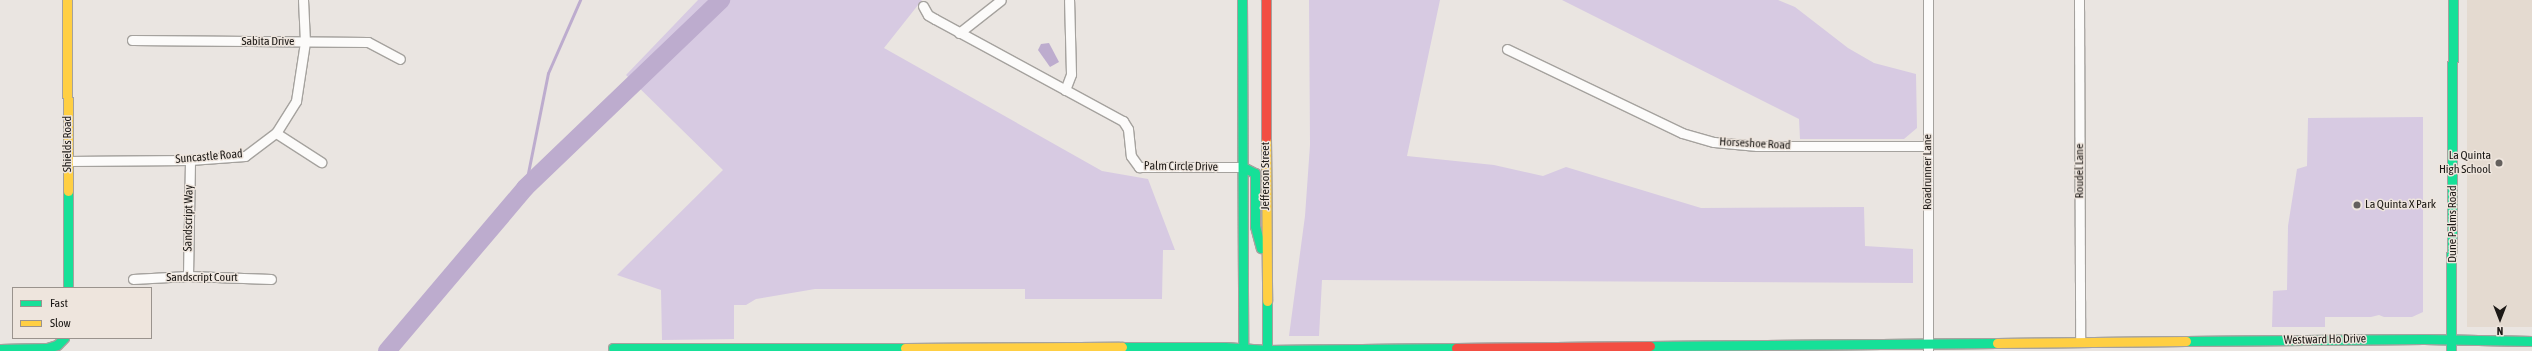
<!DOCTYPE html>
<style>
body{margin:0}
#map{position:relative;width:2532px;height:351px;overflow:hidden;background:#eae5e1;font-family:"Asap Condensed",sans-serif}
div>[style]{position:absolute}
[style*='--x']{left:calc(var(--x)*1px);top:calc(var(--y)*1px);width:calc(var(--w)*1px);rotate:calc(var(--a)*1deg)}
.built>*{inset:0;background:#e4dad0;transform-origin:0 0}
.green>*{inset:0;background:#d7cae2}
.water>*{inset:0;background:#bdacce}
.stream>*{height:3px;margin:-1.5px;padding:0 1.5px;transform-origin:1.5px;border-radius:1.5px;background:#bdacce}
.river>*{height:18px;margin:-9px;padding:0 9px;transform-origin:9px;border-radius:9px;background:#bdacce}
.roads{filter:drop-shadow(1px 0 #a5a29e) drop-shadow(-1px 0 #a5a29e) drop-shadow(0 1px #a5a29e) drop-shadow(0 -1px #a5a29e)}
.street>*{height:9px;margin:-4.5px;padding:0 4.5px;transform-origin:4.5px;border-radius:4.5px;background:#fcfbfa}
.fast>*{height:9px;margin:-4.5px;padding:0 4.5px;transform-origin:4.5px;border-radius:4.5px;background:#16e098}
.slow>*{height:9px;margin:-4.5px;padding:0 4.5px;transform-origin:4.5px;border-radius:4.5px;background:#ffcf43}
.jam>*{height:9px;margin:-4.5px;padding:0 4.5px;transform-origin:4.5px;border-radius:4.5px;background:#f24e42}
.dots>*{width:11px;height:11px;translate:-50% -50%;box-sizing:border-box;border:2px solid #eee5dd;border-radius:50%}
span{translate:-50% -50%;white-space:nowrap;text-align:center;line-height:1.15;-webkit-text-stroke:3px #eee5dd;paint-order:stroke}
.street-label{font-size:12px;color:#1c1916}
.poi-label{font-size:12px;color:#1c1916}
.right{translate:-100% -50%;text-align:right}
.left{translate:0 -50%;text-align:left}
.legend{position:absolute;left:12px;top:287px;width:140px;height:52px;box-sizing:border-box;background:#eee5dd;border:1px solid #9a938d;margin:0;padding:5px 7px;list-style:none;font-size:12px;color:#1c1916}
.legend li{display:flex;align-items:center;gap:8px;height:20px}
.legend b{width:20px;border:1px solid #9a938d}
.north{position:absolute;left:2480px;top:299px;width:40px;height:40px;-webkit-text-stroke:3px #eee5dd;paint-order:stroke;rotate:180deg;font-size:11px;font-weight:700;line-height:16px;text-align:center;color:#1c1916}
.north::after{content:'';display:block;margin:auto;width:14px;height:18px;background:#1c1916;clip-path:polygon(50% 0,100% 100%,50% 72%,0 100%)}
</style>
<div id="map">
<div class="built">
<i style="left:2467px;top:0;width:65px;height:327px"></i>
</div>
<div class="green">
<i style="clip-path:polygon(698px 0,922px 0,884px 48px,1102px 171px,1148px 179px,1175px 250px,1163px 250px,1162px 299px,1025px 299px,1025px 289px,815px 289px,756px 299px,746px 305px,734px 305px,734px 339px,662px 340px,661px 290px,617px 275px,723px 170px,626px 75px)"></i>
<i style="clip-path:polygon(1309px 0,1440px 0,1407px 156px,1494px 165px,1543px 176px,1566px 167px,1701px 208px,1864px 207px,1865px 246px,1913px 249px,1913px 283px,1322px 280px,1319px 336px,1289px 336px,1305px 216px,1310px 145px)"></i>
<i style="clip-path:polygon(1562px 0,1778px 0,1795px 7px,1848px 48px,1874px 63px,1916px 74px,1917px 128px,1904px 139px,1800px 139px,1799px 119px)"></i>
<i style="clip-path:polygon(2423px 117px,2423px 312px,2412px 317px,2384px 317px,2379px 315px,2371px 317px,2325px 317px,2325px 327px,2272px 327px,2273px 291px,2287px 290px,2288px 226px,2297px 169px,2307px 166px,2308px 118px)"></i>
</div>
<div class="water">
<i style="clip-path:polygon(1049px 43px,1059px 62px,1050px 67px,1038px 50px,1041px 44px)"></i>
</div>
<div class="stream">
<i style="--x:525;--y:188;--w:117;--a:-78.7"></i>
<i style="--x:548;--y:73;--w:80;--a:-66.3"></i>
</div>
<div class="river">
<i style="--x:387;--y:351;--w:214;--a:-49.7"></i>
<i style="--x:525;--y:188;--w:272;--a:-43.8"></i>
</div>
<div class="roads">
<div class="street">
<i style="--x:1928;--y:0;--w:351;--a:90"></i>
<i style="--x:2079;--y:0;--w:342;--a:89.8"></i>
<i style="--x:923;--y:6;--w:10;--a:61"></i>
<i style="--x:928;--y:15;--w:8;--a:30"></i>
<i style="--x:935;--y:19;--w:214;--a:28.5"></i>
<i style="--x:1123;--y:121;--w:9;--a:58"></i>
<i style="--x:1128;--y:129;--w:27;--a:84"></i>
<i style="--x:1131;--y:156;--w:14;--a:54"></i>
<i style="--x:1139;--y:167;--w:104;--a:0"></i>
<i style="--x:959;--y:33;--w:53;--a:-38.2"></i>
<i style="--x:132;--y:40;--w:236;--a:0.5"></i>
<i style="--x:368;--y:42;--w:36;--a:28"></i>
<i style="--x:1507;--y:49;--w:194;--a:25.6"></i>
<i style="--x:1682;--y:133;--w:33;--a:16"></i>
<i style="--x:1714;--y:142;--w:43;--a:5.3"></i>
<i style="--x:1757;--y:146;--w:171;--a:0"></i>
<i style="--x:1065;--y:90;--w:17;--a:-69"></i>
<i style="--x:1071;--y:74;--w:74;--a:-91.5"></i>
<i style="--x:276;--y:133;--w:54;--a:32.8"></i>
<i style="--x:68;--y:161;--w:122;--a:-0.5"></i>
<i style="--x:190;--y:160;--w:55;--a:-4.2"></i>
<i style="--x:245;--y:156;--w:39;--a:-37"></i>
<i style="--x:276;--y:133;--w:38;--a:-58"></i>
<i style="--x:296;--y:101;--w:60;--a:-81.3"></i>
<i style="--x:305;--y:42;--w:42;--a:-92.7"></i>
<i style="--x:188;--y:276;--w:116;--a:-89"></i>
<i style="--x:133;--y:279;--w:55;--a:-3.1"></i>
<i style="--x:188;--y:276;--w:83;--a:2.1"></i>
</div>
<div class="fast">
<i style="--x:1242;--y:0;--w:351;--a:89.8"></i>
<i style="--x:1243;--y:167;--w:13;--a:27"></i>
<i style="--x:1255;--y:173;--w:53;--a:90"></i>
<i style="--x:1255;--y:226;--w:23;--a:75"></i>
<i style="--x:68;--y:191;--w:97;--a:90"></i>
<i style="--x:1267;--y:301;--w:50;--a:90"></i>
<i style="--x:2186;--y:341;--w:238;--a:-0.5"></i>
<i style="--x:2424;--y:339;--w:108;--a:1.1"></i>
<i style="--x:1650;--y:346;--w:347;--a:-0.5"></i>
<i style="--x:1122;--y:347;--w:102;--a:0"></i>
<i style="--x:1224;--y:347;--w:43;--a:4"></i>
<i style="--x:1267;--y:350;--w:189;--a:-0.6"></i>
<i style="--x:613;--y:348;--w:292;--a:0"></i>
<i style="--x:0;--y:349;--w:47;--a:-1.2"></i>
<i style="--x:47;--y:348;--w:10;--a:-17"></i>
<i style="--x:57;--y:345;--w:10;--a:-45"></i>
<i style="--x:2451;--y:351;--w:351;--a:-89.7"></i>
</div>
<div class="slow">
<i style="--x:67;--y:0;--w:191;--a:89.7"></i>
<i style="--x:1266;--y:138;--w:163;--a:89.6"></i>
<i style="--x:1997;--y:343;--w:189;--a:-0.6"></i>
<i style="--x:905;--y:348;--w:217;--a:-0.3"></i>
</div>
<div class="jam">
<i style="--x:1266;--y:0;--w:138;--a:90"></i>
<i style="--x:1456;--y:348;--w:194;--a:-0.6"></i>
</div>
</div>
<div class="dots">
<i style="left:2499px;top:163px;background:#64605d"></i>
<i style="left:2357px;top:205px;background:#64605d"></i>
</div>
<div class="street-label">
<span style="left:268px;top:42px">Sabita Drive</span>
<span style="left:68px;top:144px;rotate:-90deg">Shields Road</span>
<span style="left:1755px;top:144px;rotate:3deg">Horseshoe Road</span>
<span style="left:209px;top:157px;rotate:-5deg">Suncastle Road</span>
<span style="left:1181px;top:167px;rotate:1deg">Palm Circle Drive</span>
<span style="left:2080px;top:171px;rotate:-90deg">Roudel Lane</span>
<span style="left:1928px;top:172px;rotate:-90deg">Roadrunner Lane</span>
<span style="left:1266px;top:176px;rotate:-90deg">Jefferson Street</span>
<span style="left:189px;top:218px;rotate:-89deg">Sandscript Way</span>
<span style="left:2453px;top:224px;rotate:-90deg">Dune Palms Road</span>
<span style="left:202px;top:278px">Sandscript Court</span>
<span style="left:2325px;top:340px;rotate:-1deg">Westward Ho Drive</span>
</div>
<div class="poi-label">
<span class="right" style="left:2491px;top:163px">La Quinta<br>High School</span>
<span class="left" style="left:2365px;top:205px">La Quinta X Park</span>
</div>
<ul class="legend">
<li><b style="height:5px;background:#16e098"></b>Fast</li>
<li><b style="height:5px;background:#ffcf43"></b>Slow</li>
</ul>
<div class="north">N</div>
</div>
